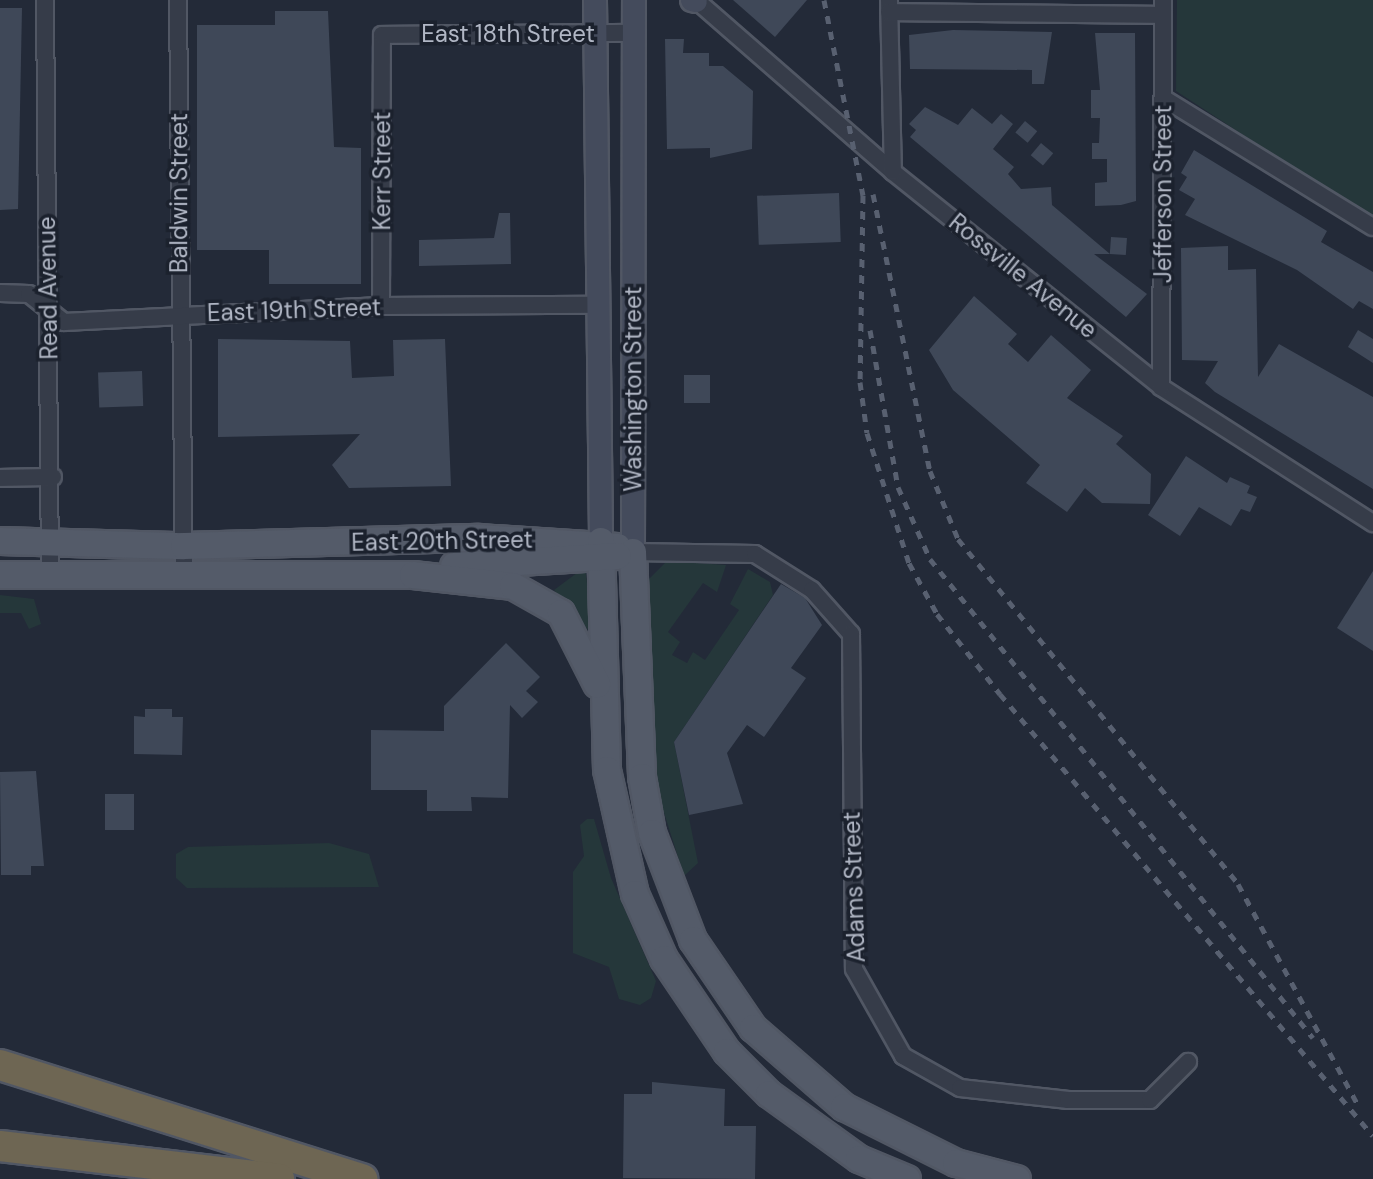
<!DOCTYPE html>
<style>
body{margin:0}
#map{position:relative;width:1373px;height:1179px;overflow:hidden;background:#232a38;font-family:"DM Sans",sans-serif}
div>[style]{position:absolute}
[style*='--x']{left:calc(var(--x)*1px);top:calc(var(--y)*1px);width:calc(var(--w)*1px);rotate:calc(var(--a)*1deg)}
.green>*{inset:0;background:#25373a}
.building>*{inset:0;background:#3f4858;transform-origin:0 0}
.roads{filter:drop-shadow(2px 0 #515764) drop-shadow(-2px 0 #515764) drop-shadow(0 2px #515764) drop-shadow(0 -2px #515764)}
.street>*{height:16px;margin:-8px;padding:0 8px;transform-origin:8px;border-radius:8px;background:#363c49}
.secondary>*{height:22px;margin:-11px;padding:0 11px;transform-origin:11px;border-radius:11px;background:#444b5c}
.primary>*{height:26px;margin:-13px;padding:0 13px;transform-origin:13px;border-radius:13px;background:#545b69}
.highway>*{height:30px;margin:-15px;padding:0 15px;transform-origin:15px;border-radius:15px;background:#6e6653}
.rail>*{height:5px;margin-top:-2.5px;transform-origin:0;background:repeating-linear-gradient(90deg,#586070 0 8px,transparent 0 16px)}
span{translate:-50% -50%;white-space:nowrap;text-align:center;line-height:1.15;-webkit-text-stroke:7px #1b212d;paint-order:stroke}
.street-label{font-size:24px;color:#b1b7c5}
</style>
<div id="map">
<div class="green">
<i style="clip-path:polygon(1177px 0,1373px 0,1373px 220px,1176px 91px)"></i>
<i style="clip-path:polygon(667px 561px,726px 565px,717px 592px,703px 583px,668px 632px,680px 642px,672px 655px,687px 663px,693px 652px,705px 660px,739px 610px,730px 604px,748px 569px,770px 582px,773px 595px,674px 742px,698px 863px,684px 876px,660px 800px,652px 738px,648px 580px)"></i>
<i style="clip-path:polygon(585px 567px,593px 630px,590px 632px,554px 590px)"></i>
<i style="clip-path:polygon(0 595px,34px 599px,41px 624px,29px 629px,21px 613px,0 613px)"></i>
<i style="clip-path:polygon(587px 819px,594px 819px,611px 878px,656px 981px,651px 998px,640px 1005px,619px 999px,609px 967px,573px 953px,573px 872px,584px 856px,580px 825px)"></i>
<i style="clip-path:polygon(329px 843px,369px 854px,379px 887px,187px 888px,176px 878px,176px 854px,188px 847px)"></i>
</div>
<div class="building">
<i style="clip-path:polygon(733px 0,807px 0,775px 37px)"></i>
<i style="clip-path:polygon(0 8px,22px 8px,18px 209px,0 210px)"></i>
<i style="clip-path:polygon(275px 11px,328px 11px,334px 147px,361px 148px,361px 284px,269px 284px,269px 250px,197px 250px,197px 25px,275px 25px)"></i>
<i style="clip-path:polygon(953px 30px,1052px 32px,1044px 84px,1032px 84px,1032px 70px,910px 69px,909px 35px)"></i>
<i style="clip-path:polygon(1095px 33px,1135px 33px,1136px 201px,1121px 205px,1095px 206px,1095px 183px,1107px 182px,1107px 159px,1092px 159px,1092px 143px,1099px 143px,1100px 118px,1091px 118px,1091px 90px,1100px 90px)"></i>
<i style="clip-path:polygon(665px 39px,684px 39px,683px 53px,709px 53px,709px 66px,723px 66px,753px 91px,752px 149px,710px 158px,710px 148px,667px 149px)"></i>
<i style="clip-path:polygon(925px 107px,958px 125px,972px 108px,992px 124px,1001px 114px,1013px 124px,993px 149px,1014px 167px,1008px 174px,1021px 189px,1051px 187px,1052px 205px,1110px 254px,1094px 254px,1147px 294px,1126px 317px,910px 137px,916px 130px,909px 124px)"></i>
<i style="left:1025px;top:121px;width:16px;height:15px;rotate:40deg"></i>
<i style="left:1041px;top:143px;width:16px;height:16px;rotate:40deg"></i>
<i style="clip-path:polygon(1194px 150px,1327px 231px,1321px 242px,1373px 272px,1373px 309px,1359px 301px,1353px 309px,1297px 270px,1185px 215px,1195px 199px,1179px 190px,1187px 177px,1181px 173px)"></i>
<i style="left:839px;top:193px;width:49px;height:82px;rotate:88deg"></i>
<i style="clip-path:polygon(499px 213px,510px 213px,511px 264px,419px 266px,419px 240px,494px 238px)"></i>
<i style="left:1111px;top:237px;width:16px;height:17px;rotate:4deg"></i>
<i style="clip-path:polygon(1228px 246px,1228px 270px,1256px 269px,1258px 377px,1279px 344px,1373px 397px,1373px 489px,1215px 392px,1205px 383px,1218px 361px,1182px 360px,1181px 248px)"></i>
<i style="clip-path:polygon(974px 296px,1017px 334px,1008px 344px,1028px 362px,1051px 335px,1091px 370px,1067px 398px,1123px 436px,1116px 444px,1151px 474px,1150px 504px,1102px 503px,1085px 488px,1067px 512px,1026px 483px,1040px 465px,953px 390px,929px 350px)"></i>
<i style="clip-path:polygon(1358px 330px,1373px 339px,1373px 363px,1348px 347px)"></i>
<i style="clip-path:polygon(218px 339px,350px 341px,352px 378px,394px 376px,393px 340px,445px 339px,451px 486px,349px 488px,332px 465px,360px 434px,218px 437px)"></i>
<i style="left:142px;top:371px;width:35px;height:44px;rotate:88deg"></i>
<i style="left:684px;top:375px;width:26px;height:28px"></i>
<i style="clip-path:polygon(1186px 456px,1227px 483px,1230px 477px,1250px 486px,1247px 493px,1257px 497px,1250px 512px,1241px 509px,1231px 526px,1199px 507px,1180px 536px,1148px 515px)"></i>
<i style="clip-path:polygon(1373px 571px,1373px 651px,1337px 628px)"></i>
<i style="clip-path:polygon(781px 584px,805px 598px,822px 625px,791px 668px,806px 678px,764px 737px,747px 725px,727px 753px,743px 804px,689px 815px,674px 742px)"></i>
<i style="clip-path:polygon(506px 643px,540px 677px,526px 691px,538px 702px,522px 718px,510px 705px,508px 798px,471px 797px,472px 811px,427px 811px,427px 790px,371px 790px,371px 730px,444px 731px,444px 706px)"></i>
<i style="clip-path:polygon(145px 709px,172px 709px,172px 717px,183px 717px,182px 755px,134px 754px,134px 716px,145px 717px)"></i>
<i style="clip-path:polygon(36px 771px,44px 866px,31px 866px,31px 875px,1px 875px,0 772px)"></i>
<i style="left:105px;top:794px;width:29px;height:36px"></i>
<i style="clip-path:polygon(652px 1082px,725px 1089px,724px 1126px,756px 1126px,755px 1179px,623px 1178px,624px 1094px,652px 1094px)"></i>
</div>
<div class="roads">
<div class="street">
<i style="--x:45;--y:0;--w:576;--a:89.5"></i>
<i style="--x:178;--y:0;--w:579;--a:89.41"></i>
<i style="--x:696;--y:0;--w:262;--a:41.1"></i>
<i style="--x:893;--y:172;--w:344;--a:38.7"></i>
<i style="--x:1161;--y:387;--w:252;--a:32.7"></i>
<i style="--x:889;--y:0;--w:172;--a:88.7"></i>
<i style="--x:889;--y:12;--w:274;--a:0.6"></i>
<i style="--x:1163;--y:98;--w:246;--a:31.6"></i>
<i style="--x:0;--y:293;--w:29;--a:2"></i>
<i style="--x:29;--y:294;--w:45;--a:38.7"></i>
<i style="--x:64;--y:322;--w:317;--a:-2.9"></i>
<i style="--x:381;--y:306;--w:217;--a:-0.3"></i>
<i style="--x:381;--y:306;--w:271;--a:-89.8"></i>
<i style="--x:382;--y:35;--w:251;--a:-0.5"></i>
<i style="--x:1161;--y:387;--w:387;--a:-89.7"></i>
<i style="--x:0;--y:478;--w:53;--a:-1.1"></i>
<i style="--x:633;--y:552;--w:122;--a:0.9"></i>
<i style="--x:755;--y:554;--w:67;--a:32.3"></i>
<i style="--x:812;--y:590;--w:59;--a:48.4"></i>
<i style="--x:851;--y:634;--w:335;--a:89.5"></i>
<i style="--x:854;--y:969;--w:100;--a:60.6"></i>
<i style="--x:903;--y:1056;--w:65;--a:29.3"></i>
<i style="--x:960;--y:1088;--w:109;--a:6.3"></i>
<i style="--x:1068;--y:1100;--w:82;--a:0"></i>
<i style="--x:1150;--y:1100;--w:54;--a:-45"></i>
</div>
<div class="secondary">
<i style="--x:595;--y:0;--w:541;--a:89.36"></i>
<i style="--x:692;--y:0;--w:4;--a:14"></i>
<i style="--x:633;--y:552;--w:552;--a:-89.9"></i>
</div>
<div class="primary">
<i style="--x:0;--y:541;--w:184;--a:1.6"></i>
<i style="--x:184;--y:546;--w:295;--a:-1.6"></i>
<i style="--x:479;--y:538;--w:139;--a:3.7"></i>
<i style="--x:601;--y:541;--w:229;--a:88.5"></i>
<i style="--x:607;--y:770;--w:127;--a:77.3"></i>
<i style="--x:635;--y:894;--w:71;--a:66"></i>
<i style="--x:664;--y:959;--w:112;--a:55.9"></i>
<i style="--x:727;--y:1052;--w:59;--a:45"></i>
<i style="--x:769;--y:1094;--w:111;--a:35.8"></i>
<i style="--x:859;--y:1159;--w:52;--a:22.6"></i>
<i style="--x:633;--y:552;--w:225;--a:87.7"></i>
<i style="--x:642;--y:777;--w:57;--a:79.9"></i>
<i style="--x:652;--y:833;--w:115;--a:69"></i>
<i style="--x:693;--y:940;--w:107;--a:55.7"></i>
<i style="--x:753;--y:1028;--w:121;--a:41"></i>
<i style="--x:844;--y:1107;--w:125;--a:26.6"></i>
<i style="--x:956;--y:1163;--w:63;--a:14.7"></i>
<i style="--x:454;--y:566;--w:164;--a:-3.5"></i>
<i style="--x:0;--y:575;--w:413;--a:0"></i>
<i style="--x:413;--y:575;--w:101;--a:6.3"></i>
<i style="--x:513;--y:586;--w:55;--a:29.4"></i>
<i style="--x:561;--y:613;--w:80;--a:63.1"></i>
</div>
<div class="highway">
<i style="--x:0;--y:1065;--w:380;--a:17.5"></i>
<i style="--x:0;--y:1146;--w:281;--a:6.7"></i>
</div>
</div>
<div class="rail">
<i style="--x:824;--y:0;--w:199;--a:78.7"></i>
<i style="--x:863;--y:195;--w:187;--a:90.9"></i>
<i style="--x:860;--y:382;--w:51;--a:82.2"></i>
<i style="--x:867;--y:433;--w:137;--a:72.1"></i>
<i style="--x:909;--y:563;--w:58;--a:61.2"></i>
<i style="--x:937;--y:614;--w:102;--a:51.8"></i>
<i style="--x:1000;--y:694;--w:578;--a:49.84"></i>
<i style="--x:873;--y:194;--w:283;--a:78.4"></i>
<i style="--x:930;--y:471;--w:74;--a:67.6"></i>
<i style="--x:958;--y:539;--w:444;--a:50.9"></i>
<i style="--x:1238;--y:884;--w:251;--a:61.5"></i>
<i style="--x:870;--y:330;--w:159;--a:79.9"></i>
<i style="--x:898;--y:487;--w:79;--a:66"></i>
<i style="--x:930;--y:559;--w:613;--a:51.35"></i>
</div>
<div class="street-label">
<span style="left:508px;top:34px">East 18th Street</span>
<span style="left:382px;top:171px;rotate:-90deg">Kerr Street</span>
<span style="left:179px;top:193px;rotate:-90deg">Baldwin Street</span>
<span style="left:1163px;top:194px;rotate:-90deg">Jefferson Street</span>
<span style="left:1023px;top:276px;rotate:39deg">Rossville Avenue</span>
<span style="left:48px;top:288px;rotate:-91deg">Read Avenue</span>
<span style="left:294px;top:310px;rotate:-2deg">East 19th Street</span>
<span style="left:633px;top:389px;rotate:-90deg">Washington Street</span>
<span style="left:442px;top:541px;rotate:-1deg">East 20th Street</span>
<span style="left:854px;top:887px;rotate:-92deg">Adams Street</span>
</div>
</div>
